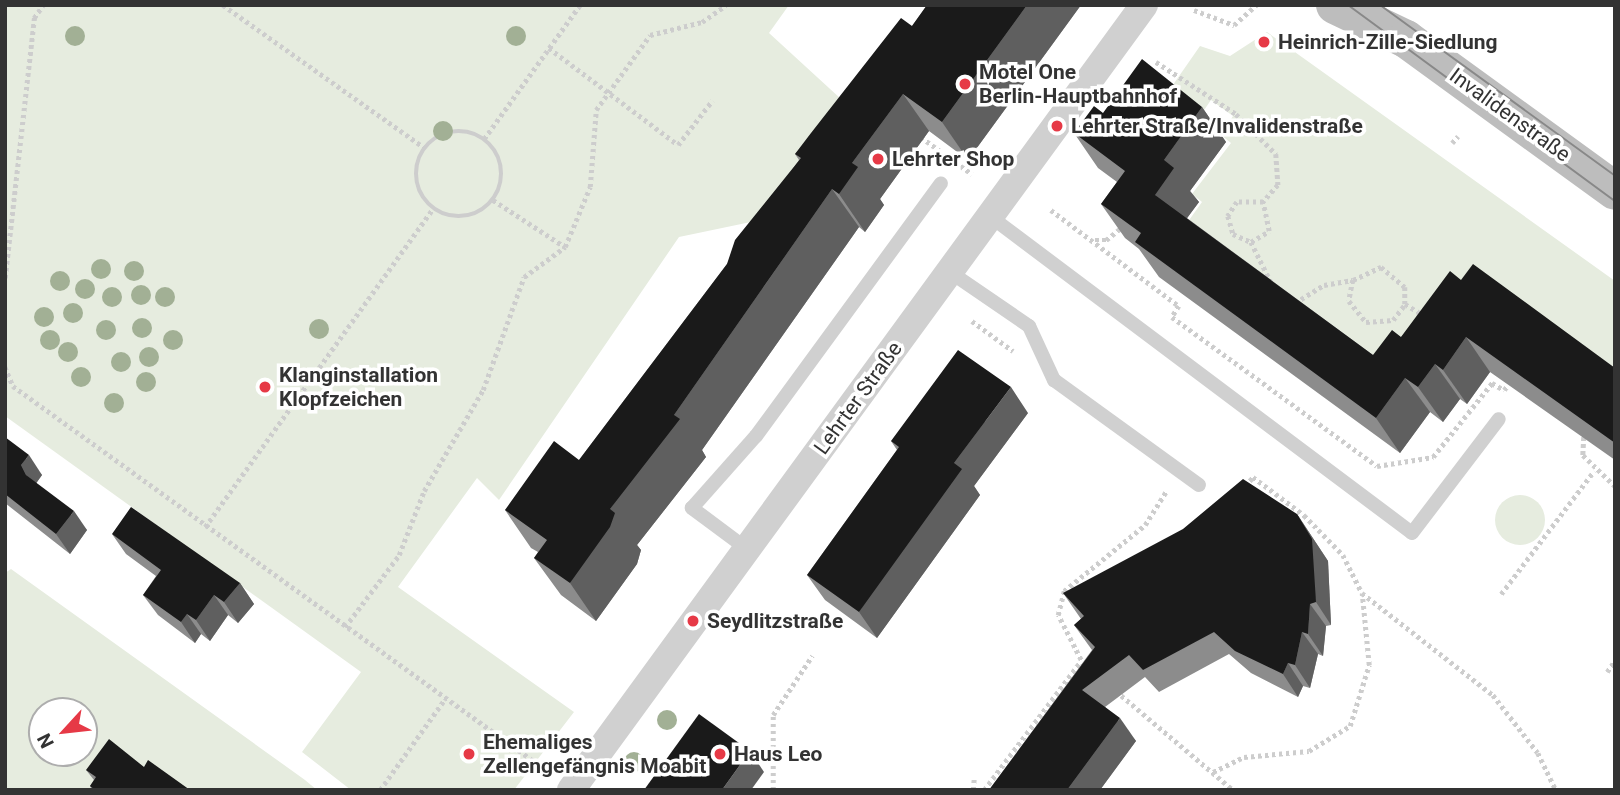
<!DOCTYPE html>
<meta charset="utf-8">
<style>
body{margin:0}
#map{position:relative;width:1620px;height:795px;overflow:hidden;background:#fff;font-family:Roboto,sans-serif}
div>[style]{position:absolute}
[style*='--x']{left:calc(var(--x)*1px);top:calc(var(--y)*1px);width:calc(var(--w)*1px);rotate:calc(var(--a)*1deg)}
.green>*{inset:0;background:#e6ecdf}
.round{border-radius:50%}
.path>*{height:4.5px;margin-top:-2.25px;transform-origin:0;background:repeating-linear-gradient(90deg,#cdcdcd 0 3.5px,transparent 0 7px)}
.path>.ring{margin:-2.25px;padding:0;box-sizing:content-box;background:none;border:4.5px solid #cdcdcd;border-radius:50%}
.lane>*{height:14px;margin:-7px;padding:0 7px;transform-origin:7px;border-radius:7px;background:#d0d0d0}
.street>*{height:28px;margin:-14px;padding:0 14px;transform-origin:14px;border-radius:14px;background:#d0d0d0}
.secondary>*{height:38px;margin:-19px;padding:0 19px;transform-origin:19px;border-radius:19px;background:#bdbdbd}
.tram>*{height:2px;margin:-1px;padding:0 1px;transform-origin:1px;border-radius:1px;background:#888}
.trees>*{width:20px;height:20px;margin:-10px;border-radius:50%;background:#a2b095}
.wall>*{inset:0;background:#8c8c8c}
.shaded-wall>*{inset:0;background:#5f5f5f}
.building>*{inset:0;background:#1a1a1a}
.dots>*{width:19px;height:19px;translate:-50% -50%;box-sizing:border-box;border:4px solid #fff;border-radius:50%}
span{translate:-50% -50%;white-space:nowrap;text-align:center;line-height:1.15;-webkit-text-stroke:7px #fff;paint-order:stroke}
.poi-label{font-size:21px;color:#333;font-weight:700}
.left{translate:0 -50%;text-align:left}
.street-label{font-size:21px;color:#333}
.frame{position:absolute;inset:0;border:7px solid #333;pointer-events:none}
.north{position:absolute;left:28px;top:697px;width:70px;height:70px;box-sizing:border-box;background:#fff;border:2px solid #adadad;border-radius:50%;rotate:243deg;font-size:19px;font-weight:700;line-height:28px;text-align:center;color:#333}
.north::after{content:'';display:block;margin:auto;width:24px;height:32px;background:#e63946;clip-path:polygon(50% 0,100% 100%,50% 72%,0 100%)}
</style>
<div id="map">
<div class="green">
<i style="clip-path:polygon(5px 5px,789px 5px,769px 33px,853px 110px,780px 216px,679px 237px,499px 500px,477px 478px,398px 587px,574px 712px,514px 790px,351px 790px,302px 752px,361px 672px,5px 416px)"></i>
<i style="clip-path:polygon(1267px 32px,1615px 281px,1615px 383px,1554px 340px,1397px 385px,1182px 230px,1202px 202px,1192px 194px,1231px 143px,1221px 135px,1233px 116px,1211px 100px,1200px 116px,1168px 92px,1200px 46px,1230px 56px)"></i>
<i class="round" style="left:1495px;top:495px;width:50px;height:50px"></i>
<i style="clip-path:polygon(evenodd,11px 569px,305px 780px,317px 790px,5px 790px,5px 573px,11px 569px,42px 711px,84px 711px,84px 753px,42px 753px,42px 711px)"></i>
</div>
<div class="path">
<i style="--x:173;--y:5;--w:24;--a:0"></i>
<i style="--x:223;--y:5;--w:247;--a:35.3"></i>
<i style="--x:1194;--y:10;--w:43;--a:20.6"></i>
<i style="--x:1234;--y:25;--w:30;--a:-42"></i>
<i style="--x:549;--y:48;--w:161;--a:36.9"></i>
<i style="--x:678;--y:145;--w:56;--a:-52.3"></i>
<i style="--x:1156;--y:62;--w:95;--a:33"></i>
<i style="--x:1236;--y:114;--w:57;--a:45"></i>
<i style="--x:1276;--y:154;--w:31;--a:86"></i>
<i style="--x:1278;--y:185;--w:23;--a:131"></i>
<i style="--x:1263;--y:202;--w:26;--a:180"></i>
<i style="--x:1237;--y:202;--w:17;--a:123"></i>
<i style="--x:1228;--y:216;--w:19;--a:74"></i>
<i style="--x:1233;--y:234;--w:20;--a:24"></i>
<i style="--x:1251;--y:242;--w:45;--a:63.4"></i>
<i class="ring" style="left:416px;top:131px;width:81.5px;height:81.5px"></i>
<i style="--x:921;--y:137;--w:63;--a:36"></i>
<i style="--x:484;--y:139;--w:165;--a:-54.4"></i>
<i style="--x:1452;--y:143;--w:9;--a:-49"></i>
<i style="--x:493;--y:200;--w:86;--a:33.1"></i>
<i style="--x:1051;--y:210;--w:160;--a:36.9"></i>
<i style="--x:1179;--y:306;--w:13;--a:122"></i>
<i style="--x:1172;--y:317;--w:253;--a:36"></i>
<i style="--x:1377;--y:466;--w:57;--a:-9.1"></i>
<i style="--x:1433;--y:457;--w:95;--a:-51.4"></i>
<i style="--x:1492;--y:383;--w:14;--a:30"></i>
<i style="--x:1504;--y:390;--w:6;--a:-51"></i>
<i style="--x:1095;--y:240;--w:11;--a:0"></i>
<i style="--x:1106;--y:240;--w:22;--a:-39"></i>
<i style="--x:1251;--y:242;--w:21;--a:-31"></i>
<i style="--x:1269;--y:231;--w:30;--a:-102"></i>
<i style="--x:5;--y:278;--w:262;--a:-83.6"></i>
<i style="--x:34;--y:18;--w:16;--a:-55"></i>
<i style="--x:1353;--y:280;--w:31;--a:-25"></i>
<i style="--x:1381;--y:267;--w:31;--a:40"></i>
<i style="--x:1405;--y:287;--w:17;--a:90"></i>
<i style="--x:1295;--y:303;--w:34;--a:-32"></i>
<i style="--x:1324;--y:285;--w:29;--a:-10"></i>
<i style="--x:1353;--y:280;--w:21;--a:101"></i>
<i style="--x:1349;--y:301;--w:27;--a:51"></i>
<i style="--x:1366;--y:322;--w:27;--a:-4"></i>
<i style="--x:1393;--y:320;--w:20;--a:-53"></i>
<i style="--x:1405;--y:304;--w:21;--a:31"></i>
<i style="--x:972;--y:321;--w:51;--a:36.2"></i>
<i style="--x:5;--y:367;--w:21;--a:67"></i>
<i style="--x:13;--y:386;--w:648;--a:35.77"></i>
<i style="--x:1584;--y:437;--w:18;--a:93"></i>
<i style="--x:1583;--y:455;--w:45;--a:44.1"></i>
<i style="--x:1245;--y:486;--w:12;--a:-48"></i>
<i style="--x:1253;--y:477;--w:64;--a:36.7"></i>
<i style="--x:1304;--y:515;--w:56;--a:45.7"></i>
<i style="--x:1343;--y:555;--w:42;--a:63.4"></i>
<i style="--x:1362;--y:593;--w:166;--a:37.9"></i>
<i style="--x:1493;--y:695;--w:73;--a:52.2"></i>
<i style="--x:1538;--y:753;--w:41;--a:64.1"></i>
<i style="--x:205;--y:527;--w:391;--a:-54.4"></i>
<i style="--x:1501;--y:594;--w:154;--a:-52.9"></i>
<i style="--x:345;--y:627;--w:90;--a:-53.1"></i>
<i style="--x:399;--y:555;--w:69;--a:-68.7"></i>
<i style="--x:424;--y:491;--w:117;--a:-59.7"></i>
<i style="--x:483;--y:390;--w:120;--a:-70.1"></i>
<i style="--x:524;--y:277;--w:51;--a:-36.2"></i>
<i style="--x:565;--y:247;--w:65;--a:-67.4"></i>
<i style="--x:590;--y:187;--w:77;--a:-85.5"></i>
<i style="--x:596;--y:110;--w:92;--a:-54.2"></i>
<i style="--x:650;--y:35;--w:54;--a:-14"></i>
<i style="--x:702;--y:22;--w:29;--a:-35"></i>
<i style="--x:1084;--y:666;--w:57;--a:-117"></i>
<i style="--x:1058;--y:615;--w:25;--a:-76"></i>
<i style="--x:1064;--y:591;--w:104;--a:-39.2"></i>
<i style="--x:1145;--y:525;--w:41;--a:-57.8"></i>
<i style="--x:1607;--y:672;--w:14;--a:-56"></i>
<i style="--x:1116;--y:691;--w:153;--a:40.2"></i>
<i style="--x:1213;--y:772;--w:34;--a:-26"></i>
<i style="--x:1244;--y:757;--w:65;--a:-5.3"></i>
<i style="--x:1309;--y:751;--w:48;--a:-31.4"></i>
<i style="--x:1350;--y:726;--w:64;--a:-72.7"></i>
<i style="--x:1369;--y:665;--w:72;--a:-95.6"></i>
<i style="--x:380;--y:790;--w:112;--a:-54.5"></i>
<i style="--x:773;--y:790;--w:75;--a:-90"></i>
<i style="--x:773;--y:715;--w:71;--a:-56.5"></i>
<i style="--x:973;--y:790;--w:11;--a:-85"></i>
<i style="--x:984;--y:790;--w:160;--a:-53.1"></i>
</div>
<div class="lane">
<i style="--x:991;--y:217;--w:526;--a:36.89"></i>
<i style="--x:1412;--y:533;--w:143;--a:-52.7"></i>
<i style="--x:950;--y:272;--w:96;--a:34.4"></i>
<i style="--x:1029;--y:326;--w:60;--a:65.2"></i>
<i style="--x:1054;--y:380;--w:179;--a:35.9"></i>
<i style="--x:747;--y:549;--w:69;--a:-143.3"></i>
<i style="--x:692;--y:508;--w:96;--a:-48.4"></i>
<i style="--x:756;--y:436;--w:313;--a:-53.8"></i>
</div>
<div class="street">
<i style="--x:571;--y:790;--w:972;--a:-53.87"></i>
</div>
<div class="secondary">
<i style="--x:1335;--y:5;--w:79;--a:25.6"></i>
<i style="--x:1406;--y:39;--w:258;--a:36"></i>
</div>
<div class="tram">
<i style="--x:1348;--y:5;--w:331;--a:36.3"></i>
<i style="--x:1380;--y:5;--w:291;--a:36"></i>
</div>
<div class="trees">
<i style="left:75px;top:36px"></i>
<i style="left:516px;top:36px"></i>
<i style="left:443px;top:131px"></i>
<i style="left:101px;top:269px"></i>
<i style="left:134px;top:271px"></i>
<i style="left:60px;top:281px"></i>
<i style="left:85px;top:289px"></i>
<i style="left:141px;top:295px"></i>
<i style="left:112px;top:297px"></i>
<i style="left:165px;top:297px"></i>
<i style="left:73px;top:313px"></i>
<i style="left:44px;top:317px"></i>
<i style="left:142px;top:328px"></i>
<i style="left:319px;top:329px"></i>
<i style="left:106px;top:330px"></i>
<i style="left:50px;top:340px"></i>
<i style="left:173px;top:340px"></i>
<i style="left:68px;top:352px"></i>
<i style="left:149px;top:357px"></i>
<i style="left:121px;top:362px"></i>
<i style="left:81px;top:377px"></i>
<i style="left:146px;top:382px"></i>
<i style="left:114px;top:403px"></i>
<i style="left:667px;top:720px"></i>
<i style="left:634px;top:762px"></i>
</div>
<div class="wall">
<i style="clip-path:polygon(927px 5px,1081px 5px,968px 160px,929px 131px,880px 199px,884px 205px,865px 232px,859px 227px,852px 237px,702px 450px,706px 457px,637px 545px,641px 550px,637px 564px,596px 621px,561px 595px,534px 558px,538px 552px,531px 548px,505px 510px,579px 460px,727px 264px,799px 160px,795px 154px,912px 26px)"></i>
<i style="clip-path:polygon(1202px 107px,1226px 142px,1190px 191px,1199px 202px,1187px 218px,1373px 355px,1401px 337px,1461px 280px,1615px 368px,1615px 460px,1490px 372px,1467px 404px,1460px 399px,1443px 422px,1430px 412px,1400px 453px,1159px 277px,1139px 249px,1125px 238px,1101px 204px,1117px 182px,1098px 168px,1074px 133px,1103px 113px)"></i>
<i style="clip-path:polygon(1028px 413px,974px 486px,980px 495px,877px 638px,825px 600px,807px 575px,897px 450px,891px 441px)"></i>
<i style="clip-path:polygon(5px 437px,42px 475px,36px 483px,87px 530px,70px 554px,5px 503px)"></i>
<i style="clip-path:polygon(1297px 514px,1328px 561px,1331px 625px,1326px 626px,1323px 656px,1318px 654px,1310px 688px,1303px 686px,1298px 697px,1251px 673px,1229px 654px,1159px 692px,1145px 677px,1105px 707px,1136px 741px,1100px 790px,989px 790px,1092px 650px,1074px 625px,1081px 619px,1063px 593px)"></i>
<i style="clip-path:polygon(112px 534px,240px 583px,254px 604px,238px 623px,228px 615px,210px 641px,201px 634px,195px 643px,158px 615px,143px 595px,156px 576px,126px 554px)"></i>
<i style="clip-path:polygon(144px 767px,190px 790px,92px 790px,90px 786px,94px 780px,86px 770px)"></i>
</div>
<div class="shaded-wall">
<i style="clip-path:polygon(1027px 5px,1081px 5px,968px 160px,942px 122px)"></i>
<i style="clip-path:polygon(903px 94px,929px 131px,880px 199px,884px 205px,865px 232px,839px 194px,852px 163px)"></i>
<i style="clip-path:polygon(1202px 107px,1226px 142px,1190px 191px,1199px 202px,1179px 229px,1155px 195px,1164px 160px)"></i>
<i style="clip-path:polygon(832px 189px,859px 227px,702px 450px,706px 457px,637px 545px,641px 550px,637px 564px,596px 621px,570px 583px,610px 509px,674px 415px)"></i>
<i style="clip-path:polygon(1466px 337px,1490px 372px,1467px 404px,1443px 370px)"></i>
<i style="clip-path:polygon(1435px 364px,1460px 399px,1443px 422px,1418px 387px)"></i>
<i style="clip-path:polygon(1405px 378px,1430px 412px,1400px 453px,1376px 418px)"></i>
<i style="clip-path:polygon(1011px 387px,1028px 413px,974px 486px,980px 495px,877px 638px,859px 612px,954px 463px)"></i>
<i style="clip-path:polygon(29px 455px,42px 475px,35px 485px,26px 475px,21px 465px)"></i>
<i style="clip-path:polygon(74px 511px,87px 530px,70px 554px,56px 534px)"></i>
<i style="clip-path:polygon(1297px 514px,1328px 561px,1331px 625px,1316px 602px)"></i>
<i style="clip-path:polygon(240px 583px,254px 604px,238px 623px,224px 602px)"></i>
<i style="clip-path:polygon(214px 595px,228px 615px,210px 641px,196px 620px)"></i>
<i style="clip-path:polygon(1310px 604px,1326px 626px,1323px 656px,1308px 634px)"></i>
<i style="clip-path:polygon(187px 614px,201px 634px,195px 643px,181px 622px)"></i>
<i style="clip-path:polygon(1302px 632px,1318px 654px,1310px 688px,1295px 665px)"></i>
<i style="clip-path:polygon(1288px 663px,1303px 686px,1298px 697px,1283px 674px)"></i>
<i style="clip-path:polygon(1120px 718px,1136px 741px,1100px 790px,1067px 790px)"></i>
<i style="clip-path:polygon(750px 751px,764px 772px,751px 790px,722px 790px)"></i>
</div>
<div class="building">
<i style="clip-path:polygon(927px 5px,1027px 5px,942px 122px,903px 94px,852px 163px,858px 167px,839px 194px,832px 189px,825px 199px,674px 415px,680px 419px,610px 509px,615px 513px,610px 527px,570px 583px,534px 558px,547px 540px,505px 510px,554px 441px,579px 460px,727px 264px,735px 240px,801px 158px,795px 154px,811px 133px,901px 18px,912px 26px)"></i>
<i style="clip-path:polygon(1142px 59px,1202px 107px,1164px 160px,1174px 168px,1155px 195px,1373px 355px,1392px 330px,1401px 337px,1450px 271px,1461px 280px,1473px 264px,1615px 368px,1615px 443px,1466px 337px,1443px 370px,1435px 364px,1418px 387px,1405px 378px,1376px 418px,1135px 242px,1141px 233px,1101px 204px,1125px 171px,1074px 133px,1094px 106px,1103px 113px)"></i>
<i style="clip-path:polygon(958px 350px,1011px 387px,954px 463px,962px 469px,859px 612px,807px 575px,899px 447px,891px 441px)"></i>
<i style="clip-path:polygon(5px 437px,29px 455px,21px 465px,26px 475px,74px 511px,56px 534px,5px 494px)"></i>
<i style="clip-path:polygon(1243px 479px,1297px 514px,1312px 539px,1316px 602px,1310px 604px,1308px 634px,1302px 632px,1295px 665px,1288px 663px,1283px 674px,1235px 651px,1214px 632px,1143px 670px,1129px 655px,1082px 690px,1120px 718px,1067px 790px,989px 790px,1095px 647px,1074px 625px,1084px 616px,1063px 593px,1183px 529px)"></i>
<i style="clip-path:polygon(131px 507px,240px 583px,224px 602px,214px 595px,196px 620px,187px 614px,181px 622px,143px 595px,161px 570px,112px 534px)"></i>
<i style="clip-path:polygon(699px 714px,750px 751px,722px 790px,644px 790px)"></i>
<i style="clip-path:polygon(109px 739px,144px 767px,148px 760px,190px 790px,95px 790px,90px 786px,96px 777px,86px 770px)"></i>
</div>
<div class="dots">
<i style="left:1264px;top:42px;background:#e63946"></i>
<i style="left:965px;top:84px;background:#e63946"></i>
<i style="left:1057px;top:126px;background:#e63946"></i>
<i style="left:878px;top:159px;background:#e63946"></i>
<i style="left:265px;top:387px;background:#e63946"></i>
<i style="left:693px;top:621px;background:#e63946"></i>
<i style="left:469px;top:754px;background:#e63946"></i>
<i style="left:720px;top:754px;background:#e63946"></i>
</div>
<div class="poi-label">
<span class="left" style="left:1278px;top:42px">Heinrich-Zille-Siedlung</span>
<span class="left" style="left:979px;top:84px">Motel One<br>Berlin-Hauptbahnhof</span>
<span class="left" style="left:1071px;top:126px">Lehrter Straße/Invalidenstraße</span>
<span class="left" style="left:892px;top:159px">Lehrter Shop</span>
<span class="left" style="left:279px;top:387px">Klanginstallation<br>Klopfzeichen</span>
<span class="left" style="left:707px;top:621px">Seydlitzstraße</span>
<span class="left" style="left:483px;top:754px">Ehemaliges<br>Zellengefängnis Moabit</span>
<span class="left" style="left:734px;top:754px">Haus Leo</span>
</div>
<div class="street-label">
<span style="left:1510px;top:115px;rotate:36deg">Invalidenstraße</span>
<span style="left:858px;top:398px;rotate:-54deg">Lehrter Straße</span>
</div>
<div class="frame"></div>
<div class="north">N</div>
</div>
